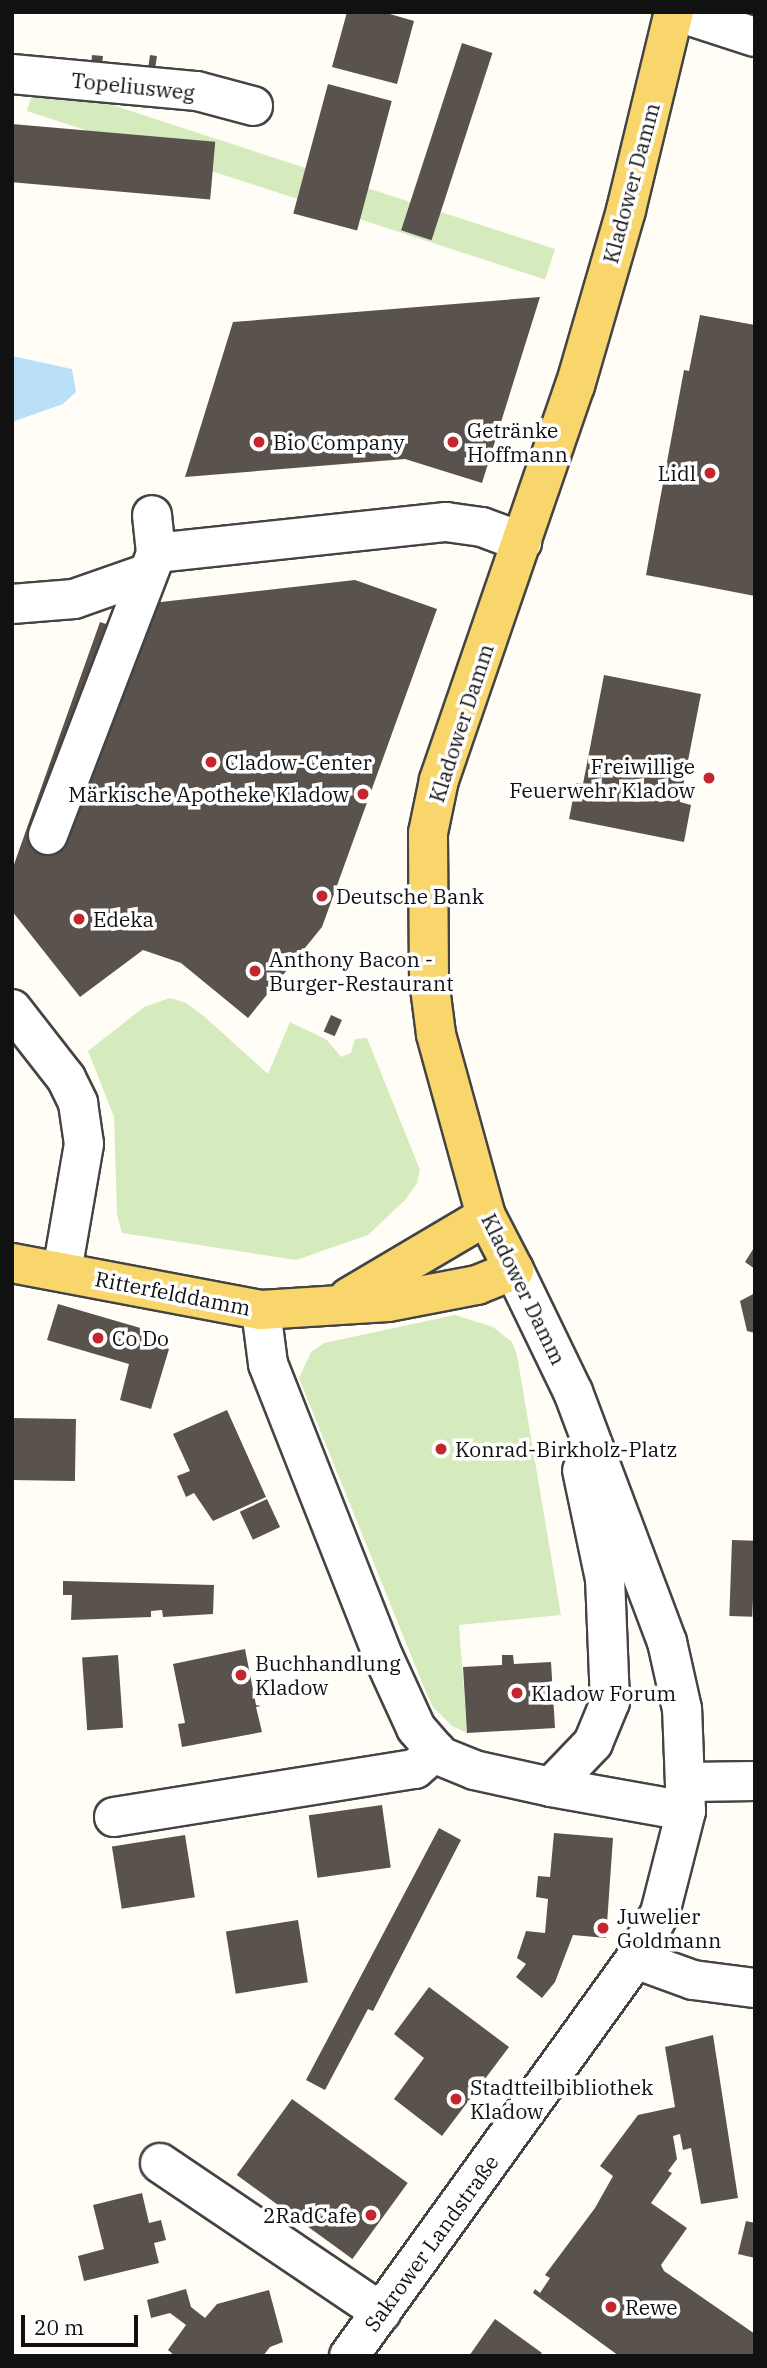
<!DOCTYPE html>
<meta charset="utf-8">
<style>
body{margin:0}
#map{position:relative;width:767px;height:2368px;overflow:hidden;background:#fffdf5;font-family:"IBM Plex Serif",serif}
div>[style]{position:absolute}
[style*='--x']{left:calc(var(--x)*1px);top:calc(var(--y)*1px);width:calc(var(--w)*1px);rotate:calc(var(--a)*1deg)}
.green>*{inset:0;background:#d5ebbd;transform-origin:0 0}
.water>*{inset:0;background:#b9e0f7}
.building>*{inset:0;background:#5a524d;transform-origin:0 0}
.roads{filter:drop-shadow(2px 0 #444) drop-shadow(-2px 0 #444) drop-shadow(0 2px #444) drop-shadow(0 -2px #444)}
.minor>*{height:38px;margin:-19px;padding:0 19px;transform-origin:19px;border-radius:19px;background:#fff}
.major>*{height:38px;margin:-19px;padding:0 19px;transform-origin:19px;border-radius:19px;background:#f9d66b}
.dots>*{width:19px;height:19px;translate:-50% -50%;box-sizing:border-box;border:4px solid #fff;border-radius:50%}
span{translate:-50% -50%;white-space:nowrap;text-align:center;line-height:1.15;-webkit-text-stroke:7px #fff;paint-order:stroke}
.street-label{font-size:21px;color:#111}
.poi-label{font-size:21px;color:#111}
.left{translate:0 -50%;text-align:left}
.right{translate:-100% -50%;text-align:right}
.frame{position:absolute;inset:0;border:14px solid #111;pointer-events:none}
.scale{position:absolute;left:21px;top:2315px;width:117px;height:32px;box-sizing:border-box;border:4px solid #111;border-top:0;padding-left:9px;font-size:21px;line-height:24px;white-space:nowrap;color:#111;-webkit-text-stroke:5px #fff;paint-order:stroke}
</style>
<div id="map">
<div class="green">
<i style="left:555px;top:249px;width:32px;height:545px;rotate:108deg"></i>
<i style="clip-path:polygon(170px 998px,186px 1003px,205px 1017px,268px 1074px,290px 1022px,327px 1040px,341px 1057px,351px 1053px,355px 1039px,367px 1038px,420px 1170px,417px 1183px,406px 1199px,368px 1235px,296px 1260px,122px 1233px,117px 1214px,114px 1117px,88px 1051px,144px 1007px)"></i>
<i style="clip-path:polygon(455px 1315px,493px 1327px,512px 1342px,517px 1355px,561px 1615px,459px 1625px,467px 1733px,452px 1726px,433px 1707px,423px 1685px,299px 1378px,311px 1352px,324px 1343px)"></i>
</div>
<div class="water">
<i style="clip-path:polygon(12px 356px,72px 369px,76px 392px,63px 404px,12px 422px)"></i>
</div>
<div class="building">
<i style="clip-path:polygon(347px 12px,383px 12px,414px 21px,397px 84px,332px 67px)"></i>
<i style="left:462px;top:43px;width:32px;height:197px;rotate:18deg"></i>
<i style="left:92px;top:55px;width:11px;height:12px;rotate:5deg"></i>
<i style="left:150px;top:55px;width:7px;height:13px;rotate:8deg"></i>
<i style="left:328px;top:84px;width:66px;height:134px;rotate:15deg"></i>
<i style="left:12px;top:124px;width:204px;height:58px;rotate:5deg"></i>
<i style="clip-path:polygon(540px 297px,482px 483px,405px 459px,185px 477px,233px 322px)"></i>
<i style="clip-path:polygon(700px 315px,755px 325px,755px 596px,646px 575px,684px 370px,689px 371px)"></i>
<i style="clip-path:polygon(355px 580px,437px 609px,322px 927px,248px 1018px,181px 963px,143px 950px,80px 997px,12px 911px,12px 870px,100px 622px,125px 630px,152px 603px)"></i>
<i style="clip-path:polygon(604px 675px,701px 694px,680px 802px,691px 805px,684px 842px,569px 819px,576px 783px,583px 784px)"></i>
<i style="left:331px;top:1015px;width:12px;height:18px;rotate:24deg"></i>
<i style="clip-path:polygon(755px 1246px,755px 1269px,745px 1262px)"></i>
<i style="clip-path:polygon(755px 1293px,755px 1333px,747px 1331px,740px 1301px)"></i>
<i style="clip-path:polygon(58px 1304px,161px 1334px,162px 1346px,169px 1349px,151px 1409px,120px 1400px,129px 1364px,47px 1340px)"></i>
<i style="clip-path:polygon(227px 1410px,266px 1497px,213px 1521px,194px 1493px,186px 1497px,177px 1476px,190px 1471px,173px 1434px)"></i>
<i style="left:12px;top:1418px;width:64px;height:62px;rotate:1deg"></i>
<i style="left:267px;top:1499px;width:31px;height:30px;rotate:65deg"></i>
<i style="left:732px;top:1540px;width:23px;height:76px;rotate:2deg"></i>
<i style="clip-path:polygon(63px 1581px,214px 1585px,213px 1614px,163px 1617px,162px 1610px,151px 1611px,151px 1617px,71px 1620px,72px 1595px,63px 1595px)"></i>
<i style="clip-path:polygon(245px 1649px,256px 1705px,261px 1706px,256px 1707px,262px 1732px,182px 1747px,178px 1724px,185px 1723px,173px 1664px)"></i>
<i style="left:118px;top:1655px;width:73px;height:36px;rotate:86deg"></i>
<i style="clip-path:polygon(502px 1655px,513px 1655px,514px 1664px,551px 1662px,555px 1728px,467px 1733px,463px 1667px,502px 1665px)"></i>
<i style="left:382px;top:1805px;width:63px;height:74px;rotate:82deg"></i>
<i style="clip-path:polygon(439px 1828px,461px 1840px,373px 2011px,368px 2009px,325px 2090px,306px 2080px)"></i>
<i style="clip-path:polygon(554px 1833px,613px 1838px,606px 1938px,573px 1935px,555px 1982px,542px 1998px,516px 1977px,526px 1964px,517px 1958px,526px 1931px,545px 1933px,548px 1899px,536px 1897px,538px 1876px,550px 1877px)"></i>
<i style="left:185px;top:1835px;width:63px;height:74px;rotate:81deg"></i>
<i style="left:298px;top:1920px;width:63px;height:73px;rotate:81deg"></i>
<i style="clip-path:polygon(429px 1987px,509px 2047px,442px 2136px,394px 2099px,424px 2058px,394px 2034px)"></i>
<i style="clip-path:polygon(713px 2035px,738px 2198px,701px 2204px,691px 2148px,683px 2150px,680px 2134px,673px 2136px,677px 2159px,668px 2171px,672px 2173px,651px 2203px,687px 2228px,661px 2265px,664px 2271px,755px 2334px,755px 2356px,619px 2356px,533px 2293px,535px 2289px,540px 2293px,550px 2278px,545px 2275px,595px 2208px,613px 2176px,600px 2166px,638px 2115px,675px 2107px,665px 2047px)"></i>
<i style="left:292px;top:2099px;width:143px;height:94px;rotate:36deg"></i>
<i style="clip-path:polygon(142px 2193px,149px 2223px,161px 2220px,166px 2240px,154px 2243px,159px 2263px,84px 2281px,78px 2256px,104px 2249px,93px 2205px)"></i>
<i style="clip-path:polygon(746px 2221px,755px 2223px,755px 2258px,738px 2254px)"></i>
<i style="clip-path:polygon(186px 2289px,191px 2307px,205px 2318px,217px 2304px,269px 2290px,283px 2342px,270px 2347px,263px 2356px,175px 2356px,168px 2350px,186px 2325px,170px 2313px,151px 2318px,147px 2300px)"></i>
<i style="clip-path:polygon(495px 2319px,542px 2353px,539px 2356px,469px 2356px)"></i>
</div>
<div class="roads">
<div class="minor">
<i style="--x:678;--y:12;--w:81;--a:18"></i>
<i style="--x:12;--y:74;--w:186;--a:5.3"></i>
<i style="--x:197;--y:91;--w:58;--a:15"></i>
<i style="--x:156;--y:553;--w:292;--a:-6.1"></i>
<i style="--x:446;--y:522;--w:36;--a:8"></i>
<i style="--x:482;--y:527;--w:43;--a:20.6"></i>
<i style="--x:12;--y:604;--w:62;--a:-4.6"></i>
<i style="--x:74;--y:599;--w:78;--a:-19.4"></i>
<i style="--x:48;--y:835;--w:302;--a:-69"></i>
<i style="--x:156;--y:553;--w:38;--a:-96"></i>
<i style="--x:12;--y:1009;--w:88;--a:52"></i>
<i style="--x:66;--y:1078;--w:28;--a:64"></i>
<i style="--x:78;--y:1103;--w:41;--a:81.7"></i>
<i style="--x:84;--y:1144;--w:129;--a:99.8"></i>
<i style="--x:261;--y:1310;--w:54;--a:82.6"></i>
<i style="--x:268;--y:1364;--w:316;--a:68.5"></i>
<i style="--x:384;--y:1658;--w:77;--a:65.4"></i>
<i style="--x:416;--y:1728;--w:37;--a:49"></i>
<i style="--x:440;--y:1756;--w:37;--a:22"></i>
<i style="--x:474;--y:1770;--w:79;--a:12.4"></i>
<i style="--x:551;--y:1787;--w:137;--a:10.1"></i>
<i style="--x:688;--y:1782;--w:67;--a:-0.9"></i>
<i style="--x:551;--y:1787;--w:61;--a:-46.3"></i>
<i style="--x:593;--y:1743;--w:44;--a:-67.5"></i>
<i style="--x:610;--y:1702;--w:123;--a:-92.3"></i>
<i style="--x:605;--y:1579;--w:111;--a:-101.9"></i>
<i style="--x:114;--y:1817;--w:305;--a:-9.1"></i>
<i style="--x:415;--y:1769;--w:28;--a:-41"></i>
<i style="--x:635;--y:1959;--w:62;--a:19.9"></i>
<i style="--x:693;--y:1980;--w:63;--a:7.4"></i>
<i style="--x:160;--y:2163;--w:267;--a:34"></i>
<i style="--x:349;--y:2356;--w:489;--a:-54.2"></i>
<i style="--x:635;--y:1959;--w:52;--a:-61.5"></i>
<i style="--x:660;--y:1913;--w:105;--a:-75.7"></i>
<i style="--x:686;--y:1811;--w:102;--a:-92.2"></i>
<i style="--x:682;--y:1709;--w:69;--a:-102.6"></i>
<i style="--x:667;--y:1642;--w:267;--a:-110.6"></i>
<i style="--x:573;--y:1392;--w:136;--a:-115.8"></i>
</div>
<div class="major">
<i style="--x:12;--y:1263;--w:253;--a:10.7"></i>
<i style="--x:261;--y:1310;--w:127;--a:-3.6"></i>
<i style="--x:388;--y:1302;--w:91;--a:-10.8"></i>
<i style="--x:477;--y:1285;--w:40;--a:-22"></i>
<i style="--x:514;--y:1270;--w:61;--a:-117.4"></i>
<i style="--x:486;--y:1216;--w:189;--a:-105.4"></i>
<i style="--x:436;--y:1034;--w:54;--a:-97.4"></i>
<i style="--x:429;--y:980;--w:147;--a:-90.4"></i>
<i style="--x:428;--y:833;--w:54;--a:-78.3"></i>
<i style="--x:439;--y:780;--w:417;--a:-71"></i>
<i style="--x:575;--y:386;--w:183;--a:-73.8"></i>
<i style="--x:626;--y:210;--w:204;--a:-76.4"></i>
<i style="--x:349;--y:1297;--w:159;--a:-30.6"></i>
</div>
</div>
<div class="dots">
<i style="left:259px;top:442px;background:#c4262e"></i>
<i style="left:453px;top:442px;background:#c4262e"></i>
<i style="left:710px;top:473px;background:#c4262e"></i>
<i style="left:211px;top:762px;background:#c4262e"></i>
<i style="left:709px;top:778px;background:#c4262e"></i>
<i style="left:363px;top:794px;background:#c4262e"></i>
<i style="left:322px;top:896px;background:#c4262e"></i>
<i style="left:79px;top:919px;background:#c4262e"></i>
<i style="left:255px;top:971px;background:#c4262e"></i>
<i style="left:98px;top:1338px;background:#c4262e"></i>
<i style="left:441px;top:1449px;background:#c4262e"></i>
<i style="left:241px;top:1675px;background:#c4262e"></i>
<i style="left:517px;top:1693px;background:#c4262e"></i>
<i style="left:603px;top:1928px;background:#c4262e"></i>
<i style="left:456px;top:2099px;background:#c4262e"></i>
<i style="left:371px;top:2215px;background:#c4262e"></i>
<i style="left:611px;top:2307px;background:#c4262e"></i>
</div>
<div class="street-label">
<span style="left:133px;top:86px;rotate:6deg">Topeliusweg</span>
<span style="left:631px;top:183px;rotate:-75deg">Kladower Damm</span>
<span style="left:461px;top:723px;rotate:-72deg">Kladower Damm</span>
<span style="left:524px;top:1289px;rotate:64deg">Kladower Damm</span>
<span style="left:173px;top:1293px;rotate:11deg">Ritterfelddamm</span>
<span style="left:431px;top:2243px;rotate:-54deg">Sakrower Landstraße</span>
</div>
<div class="poi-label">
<span class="left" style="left:467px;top:442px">Getränke<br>Hoffmann</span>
<span class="left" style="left:273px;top:442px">Bio Company</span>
<span class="right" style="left:696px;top:473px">Lidl</span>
<span class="left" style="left:225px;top:762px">Cladow-Center</span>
<span class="right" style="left:695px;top:778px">Freiwillige<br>Feuerwehr Kladow</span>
<span class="right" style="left:349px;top:794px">Märkische Apotheke Kladow</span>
<span class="left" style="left:336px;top:896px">Deutsche Bank</span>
<span class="left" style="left:93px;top:919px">Edeka</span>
<span class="left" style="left:269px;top:971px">Anthony Bacon -<br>Burger-Restaurant</span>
<span class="left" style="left:112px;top:1338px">Co Do</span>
<span class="left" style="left:455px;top:1449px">Konrad-Birkholz-Platz</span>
<span class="left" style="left:255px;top:1675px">Buchhandlung<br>Kladow</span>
<span class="left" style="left:531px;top:1693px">Kladow Forum</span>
<span class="left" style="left:617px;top:1928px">Juwelier<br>Goldmann</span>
<span class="left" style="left:470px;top:2099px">Stadtteilbibliothek<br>Kladow</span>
<span class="right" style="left:357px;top:2215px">2RadCafe</span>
<span class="left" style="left:625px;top:2307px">Rewe</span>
</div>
<div class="frame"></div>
<div class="scale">20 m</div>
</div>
